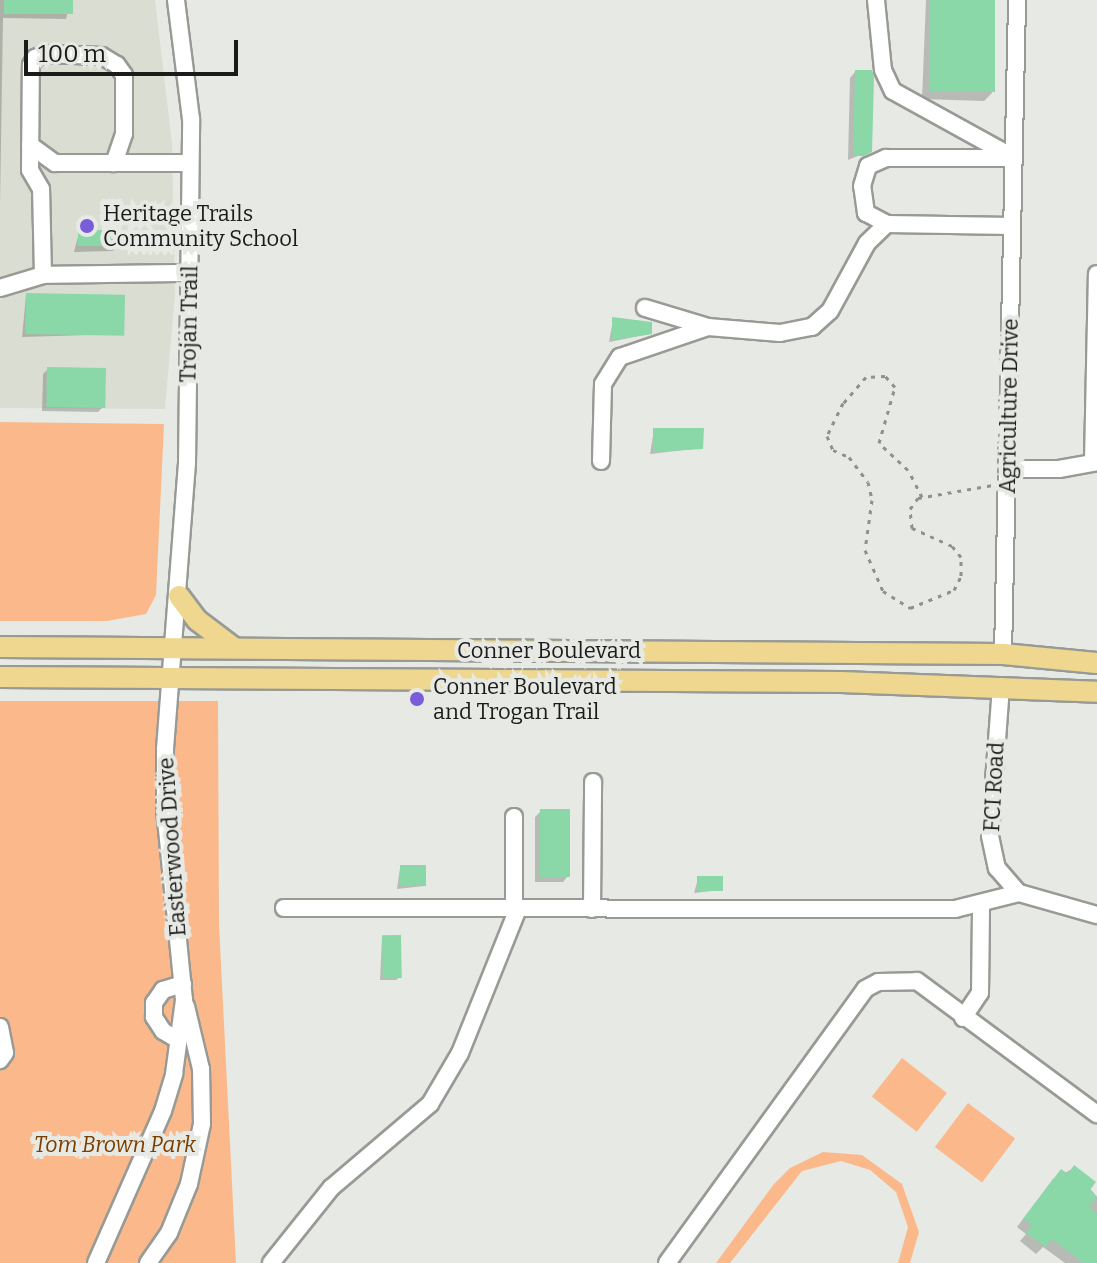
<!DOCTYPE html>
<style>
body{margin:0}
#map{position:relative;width:1097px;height:1263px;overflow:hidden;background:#e7e9e4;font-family:Bitter,serif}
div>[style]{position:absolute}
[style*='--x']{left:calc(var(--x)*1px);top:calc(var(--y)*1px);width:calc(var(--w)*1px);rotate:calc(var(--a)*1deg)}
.built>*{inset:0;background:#daded2}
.green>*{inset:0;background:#fbb98b;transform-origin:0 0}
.shadow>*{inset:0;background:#0003}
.building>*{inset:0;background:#8ad7a8;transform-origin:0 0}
.path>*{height:3px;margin-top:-1.5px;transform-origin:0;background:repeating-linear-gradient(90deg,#90918d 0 4px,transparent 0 10px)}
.roads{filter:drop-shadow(2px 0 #989a95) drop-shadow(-2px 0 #989a95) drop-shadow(0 2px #989a95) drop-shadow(0 -2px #989a95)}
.minor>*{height:16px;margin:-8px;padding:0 8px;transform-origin:8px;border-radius:8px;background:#fff}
.major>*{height:20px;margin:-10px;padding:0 10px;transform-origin:10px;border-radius:10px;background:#efd78f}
.dots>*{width:22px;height:22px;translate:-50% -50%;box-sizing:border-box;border:4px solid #e7e9e4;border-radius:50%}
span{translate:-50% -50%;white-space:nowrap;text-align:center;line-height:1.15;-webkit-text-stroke:8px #e7e9e4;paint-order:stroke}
.poi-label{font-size:22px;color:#1b1b19}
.left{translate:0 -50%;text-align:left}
.street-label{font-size:22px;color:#1b1b19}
.park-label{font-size:22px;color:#7b3e01;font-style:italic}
.scale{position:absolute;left:24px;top:40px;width:214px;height:36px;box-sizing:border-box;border:4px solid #1b1b19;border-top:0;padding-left:10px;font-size:24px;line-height:28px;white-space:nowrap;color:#1b1b19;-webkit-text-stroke:6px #e7e9e4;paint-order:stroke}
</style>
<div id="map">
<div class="built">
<i style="clip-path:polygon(0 0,155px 0,172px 143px,175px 294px,165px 409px,0 408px)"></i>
</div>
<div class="green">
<i style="clip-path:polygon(0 422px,164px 424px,156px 595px,146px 614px,107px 621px,0 621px)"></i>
<i style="clip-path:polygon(0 701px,218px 701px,219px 924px,236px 1263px,0 1263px)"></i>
<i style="left:902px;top:1058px;width:57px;height:49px;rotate:38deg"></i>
<i style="left:968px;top:1103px;width:59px;height:55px;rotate:37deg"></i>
<i style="clip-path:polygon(823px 1152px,862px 1155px,902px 1184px,919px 1232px,910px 1263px,898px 1263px,908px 1227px,896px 1192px,870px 1170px,841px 1161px,802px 1171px,730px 1263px,716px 1263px,774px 1184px,790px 1168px)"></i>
</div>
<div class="shadow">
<i style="clip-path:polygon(0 0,71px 0,66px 19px,3px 18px,0 206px)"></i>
<i style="clip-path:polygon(926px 0,993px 0,992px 93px,984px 101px,922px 99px)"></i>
<i style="clip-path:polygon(855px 72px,870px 151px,848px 160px,850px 78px)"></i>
<i style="clip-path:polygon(79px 233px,118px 245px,113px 251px,74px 252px)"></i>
<i style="clip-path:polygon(26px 295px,123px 334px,22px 337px)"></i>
<i style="clip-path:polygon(613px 320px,650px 334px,609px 342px)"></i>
<i style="clip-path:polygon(48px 369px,103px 407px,98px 412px,42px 411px,43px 374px)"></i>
<i style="clip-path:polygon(654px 430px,701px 448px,650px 454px)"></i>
<i style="clip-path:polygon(541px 811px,568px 876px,563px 882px,535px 882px,535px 817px)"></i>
<i style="clip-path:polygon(400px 868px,424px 886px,397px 889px)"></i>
<i style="clip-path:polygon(698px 879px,721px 890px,694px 893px)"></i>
<i style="clip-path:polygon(382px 938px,400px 977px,396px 980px,380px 980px)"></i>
<i style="clip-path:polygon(1074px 1168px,1097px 1197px,1097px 1263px,1065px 1263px,1043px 1247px,1036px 1254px,1020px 1241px,1026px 1234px,1017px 1227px,1053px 1179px)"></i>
</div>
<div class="building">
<i style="left:4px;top:0;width:69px;height:14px"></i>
<i style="left:930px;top:0;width:65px;height:92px"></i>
<i style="clip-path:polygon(855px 70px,872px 70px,874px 77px,872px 152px,864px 156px,853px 156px)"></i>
<i style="left:120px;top:230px;width:16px;height:42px;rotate:90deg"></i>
<i style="left:26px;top:293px;width:99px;height:41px;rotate:1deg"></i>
<i style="clip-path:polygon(612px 317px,652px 322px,652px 334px,612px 340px)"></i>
<i style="left:47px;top:367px;width:59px;height:40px;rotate:1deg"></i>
<i style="clip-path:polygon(653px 428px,704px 428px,703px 449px,653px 452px)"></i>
<i style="left:540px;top:809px;width:30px;height:68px"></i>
<i style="left:426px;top:865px;width:21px;height:26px;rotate:90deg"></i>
<i style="left:723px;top:876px;width:15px;height:26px;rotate:90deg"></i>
<i style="left:401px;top:935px;width:43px;height:19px;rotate:89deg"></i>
<i style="clip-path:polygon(1074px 1165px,1096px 1182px,1090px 1190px,1097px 1197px,1089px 1207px,1097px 1213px,1097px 1263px,1083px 1263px,1052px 1239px,1046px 1247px,1026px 1233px,1032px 1225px,1023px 1219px,1061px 1169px,1068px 1174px)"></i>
</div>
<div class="path">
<i style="--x:922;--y:497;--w:30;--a:-117"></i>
<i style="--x:908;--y:470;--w:40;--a:-137"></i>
<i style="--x:879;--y:443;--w:58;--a:-74.1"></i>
<i style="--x:895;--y:387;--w:15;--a:-132"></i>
<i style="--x:885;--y:376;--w:19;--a:177"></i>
<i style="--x:866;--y:377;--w:35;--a:131"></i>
<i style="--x:843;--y:403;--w:37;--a:116"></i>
<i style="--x:827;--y:436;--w:15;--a:67"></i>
<i style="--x:833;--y:450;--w:17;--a:24"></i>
<i style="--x:849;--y:457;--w:31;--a:53"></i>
<i style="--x:868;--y:482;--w:18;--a:77"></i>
<i style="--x:872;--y:500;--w:50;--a:98"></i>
<i style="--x:865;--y:550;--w:45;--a:66.3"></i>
<i style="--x:883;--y:591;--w:32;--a:32"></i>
<i style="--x:910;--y:608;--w:48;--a:-22.2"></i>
<i style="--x:954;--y:590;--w:16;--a:-63"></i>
<i style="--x:961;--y:576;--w:19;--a:-90"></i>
<i style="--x:961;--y:557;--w:14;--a:-129"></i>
<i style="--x:952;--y:546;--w:44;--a:-155.8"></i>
<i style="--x:912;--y:528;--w:19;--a:-96"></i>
<i style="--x:910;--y:509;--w:14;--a:-54"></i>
<i style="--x:918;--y:498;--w:76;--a:-9.8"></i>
</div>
<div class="roads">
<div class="minor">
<i style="--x:876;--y:0;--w:70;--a:84.3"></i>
<i style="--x:883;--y:70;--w:23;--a:65"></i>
<i style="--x:893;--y:91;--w:132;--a:28.9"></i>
<i style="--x:30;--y:145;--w:31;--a:36"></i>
<i style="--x:55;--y:163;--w:135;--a:0"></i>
<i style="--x:1012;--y:226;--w:125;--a:-179.1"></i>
<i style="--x:887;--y:224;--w:24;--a:-152"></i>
<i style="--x:866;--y:213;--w:27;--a:-98"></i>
<i style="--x:862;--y:186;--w:21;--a:-73"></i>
<i style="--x:868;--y:166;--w:20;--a:-24"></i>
<i style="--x:886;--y:158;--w:128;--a:0"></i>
<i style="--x:43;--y:275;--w:86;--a:-91.3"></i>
<i style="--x:41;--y:189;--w:22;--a:-120"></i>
<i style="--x:30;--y:170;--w:105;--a:-89.5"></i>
<i style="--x:31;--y:65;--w:8;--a:-60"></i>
<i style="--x:35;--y:58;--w:10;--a:-24"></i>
<i style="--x:44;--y:54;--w:58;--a:2"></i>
<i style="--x:102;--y:56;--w:17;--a:31"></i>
<i style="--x:117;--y:65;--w:12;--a:55"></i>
<i style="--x:124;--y:75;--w:59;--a:90"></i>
<i style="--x:124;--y:134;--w:31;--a:109"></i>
<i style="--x:0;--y:288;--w:45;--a:-16.8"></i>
<i style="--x:43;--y:275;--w:146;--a:-0.8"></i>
<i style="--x:645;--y:308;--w:63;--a:16.7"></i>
<i style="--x:601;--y:461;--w:77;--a:-88.5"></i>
<i style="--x:603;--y:384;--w:32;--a:-58"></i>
<i style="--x:620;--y:357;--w:93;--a:-18.8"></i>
<i style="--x:708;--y:327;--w:72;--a:4.8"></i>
<i style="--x:780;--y:333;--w:33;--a:-11"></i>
<i style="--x:812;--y:327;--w:24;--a:-42"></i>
<i style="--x:830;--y:311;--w:77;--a:-61.4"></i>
<i style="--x:867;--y:243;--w:28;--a:-44"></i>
<i style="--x:1093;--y:462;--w:188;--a:-88.8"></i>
<i style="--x:1007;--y:469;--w:52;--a:0"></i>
<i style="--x:1059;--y:469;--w:39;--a:-10"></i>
<i style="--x:1003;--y:654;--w:654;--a:-88.77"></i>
<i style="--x:1001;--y:686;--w:150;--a:94.2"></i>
<i style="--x:990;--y:836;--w:33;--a:78"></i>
<i style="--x:997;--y:868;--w:33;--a:49"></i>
<i style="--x:1019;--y:893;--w:81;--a:15.8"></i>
<i style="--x:514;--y:817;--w:92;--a:90"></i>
<i style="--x:284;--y:908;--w:671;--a:0.09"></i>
<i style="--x:955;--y:909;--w:66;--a:-14"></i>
<i style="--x:592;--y:909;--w:127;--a:-89.5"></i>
<i style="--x:963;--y:1018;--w:30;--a:-56"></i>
<i style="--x:980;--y:993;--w:88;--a:-89.3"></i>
<i style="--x:0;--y:1027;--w:26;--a:79"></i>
<i style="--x:5;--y:1053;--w:9;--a:126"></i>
<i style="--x:178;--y:1040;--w:17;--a:-149"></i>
<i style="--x:163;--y:1031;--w:17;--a:-123"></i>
<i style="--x:154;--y:1017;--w:14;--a:-90"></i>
<i style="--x:154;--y:1003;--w:16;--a:-55"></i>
<i style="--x:163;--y:990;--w:21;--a:-17"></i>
<i style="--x:96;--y:1263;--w:166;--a:-66.2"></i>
<i style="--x:163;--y:1111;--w:39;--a:-73"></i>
<i style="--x:174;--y:1074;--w:75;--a:-82.3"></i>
<i style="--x:184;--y:1000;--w:191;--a:-95.7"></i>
<i style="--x:165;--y:810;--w:61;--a:-90"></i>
<i style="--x:165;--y:749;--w:287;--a:-85.6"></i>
<i style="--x:187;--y:463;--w:344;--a:-89.3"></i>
<i style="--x:191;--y:119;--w:120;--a:-97.2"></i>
<i style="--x:148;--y:1263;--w:37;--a:-55"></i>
<i style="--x:169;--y:1233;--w:53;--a:-67.8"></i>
<i style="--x:189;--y:1184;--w:61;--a:-77.8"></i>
<i style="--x:202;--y:1124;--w:55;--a:-91"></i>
<i style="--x:201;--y:1069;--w:65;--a:-103.4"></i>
<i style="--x:271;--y:1263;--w:96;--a:-51.3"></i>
<i style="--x:331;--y:1188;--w:130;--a:-40.3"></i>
<i style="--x:430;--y:1104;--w:59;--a:-59.5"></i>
<i style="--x:460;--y:1053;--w:155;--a:-68.1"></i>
<i style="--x:667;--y:1263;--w:338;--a:-54.1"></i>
<i style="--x:865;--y:989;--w:15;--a:-28"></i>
<i style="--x:878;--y:982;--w:39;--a:-1"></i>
<i style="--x:917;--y:981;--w:224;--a:36.5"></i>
</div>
<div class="major">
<i style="--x:179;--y:596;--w:30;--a:53"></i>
<i style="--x:197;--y:620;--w:46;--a:37.1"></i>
<i style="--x:0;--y:647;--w:1003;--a:0.4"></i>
<i style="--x:1003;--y:654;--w:94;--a:5.5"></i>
<i style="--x:0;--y:677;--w:841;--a:0.34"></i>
<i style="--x:841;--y:682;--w:256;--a:2.2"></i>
</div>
</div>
<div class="dots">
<i style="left:87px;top:226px;background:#795cd7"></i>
<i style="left:417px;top:699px;background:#795cd7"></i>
</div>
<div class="poi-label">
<span class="left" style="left:103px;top:226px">Heritage Trails<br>Community School</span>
<span class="left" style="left:433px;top:699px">Conner Boulevard<br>and Trogan Trail</span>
</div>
<div class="street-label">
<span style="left:189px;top:324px;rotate:-89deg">Trojan Trail</span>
<span style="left:1009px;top:406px;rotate:-89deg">Agriculture Drive</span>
<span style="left:549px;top:651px">Conner Boulevard</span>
<span style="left:994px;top:787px;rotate:-87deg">FCI Road</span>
<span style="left:172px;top:847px;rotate:-94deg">Easterwood Drive</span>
</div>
<div class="park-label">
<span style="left:115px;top:1145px">Tom Brown Park</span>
</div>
<div class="scale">100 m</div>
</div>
